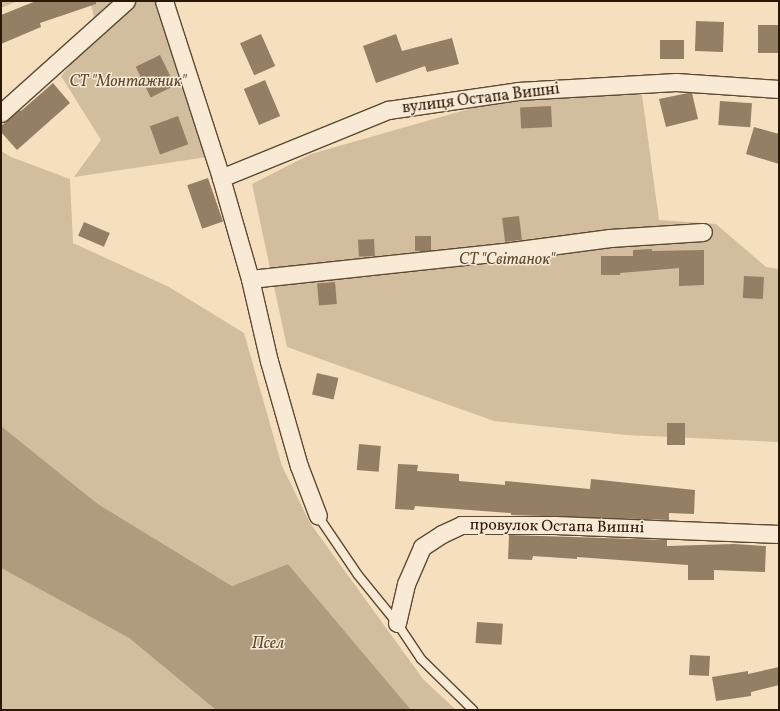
<!DOCTYPE html>
<meta charset="utf-8">
<style>
body{margin:0}
#map{position:relative;width:780px;height:711px;overflow:hidden;background:#f5dfbf;font-family:Vollkorn,serif}
div>[style]{position:absolute}
[style*='--x']{left:calc(var(--x)*1px);top:calc(var(--y)*1px);width:calc(var(--w)*1px);rotate:calc(var(--a)*1deg)}
.green>*{inset:0;background:#d2bd9f}
.water>*{inset:0;background:#b09b7f}
.building>*{inset:0;background:#947f65;transform-origin:0 0}
.roads{filter:drop-shadow(1px 0 #5d4933) drop-shadow(-1px 0 #5d4933) drop-shadow(0 1px #5d4933) drop-shadow(0 -1px #5d4933)}
.lane>*{height:8px;margin:-4px;padding:0 4px;transform-origin:4px;border-radius:4px;background:#f8ead5}
.street>*{height:17px;margin:-8.5px;padding:0 8.5px;transform-origin:8.5px;border-radius:8.5px;background:#f8ead5}
span{translate:-50% -50%;white-space:nowrap;text-align:center;line-height:1.15;-webkit-text-stroke:3px #f8ead5;paint-order:stroke}
.park-label{font-size:16px;color:#5c4932;font-style:italic}
.street-label{font-size:16px;color:#2a1704}
.water-label{font-size:17px;color:#604c35;font-style:italic}
.frame{position:absolute;inset:0;border:2px solid #2a1704;pointer-events:none}
</style>
<div id="map">
<div class="green">
<i style="clip-path:polygon(1px 1px,18px 1px,1px 8px)"></i>
<i style="clip-path:polygon(90px 1px,159px 1px,207px 157px,74px 177px,101px 140px,61px 76px,98px 33px)"></i>
<i style="clip-path:polygon(642px 95px,659px 220px,716px 224px,766px 267px,779px 269px,779px 442px,626px 435px,494px 421px,287px 347px,252px 184px,311px 154px,511px 97px)"></i>
<i style="clip-path:polygon(1px 151px,11px 157px,70px 179px,73px 243px,169px 287px,244px 333px,282px 466px,310px 523px,423px 679px,456px 710px,411px 710px,408px 707px,288px 564px,232px 586px,98px 504px,1px 426px)"></i>
<i style="clip-path:polygon(1px 568px,129px 638px,216px 710px,1px 710px)"></i>
</div>
<div class="water">
<i style="clip-path:polygon(1px 426px,98px 504px,232px 586px,288px 564px,411px 710px,216px 710px,129px 638px,1px 568px)"></i>
</div>
<div class="building">
<i style="clip-path:polygon(36px 1px,96px 1px,96px 4px,40px 23px,41px 27px,1px 44px,1px 15px)"></i>
<i style="left:696px;top:21px;width:28px;height:30px;rotate:2deg"></i>
<i style="left:758px;top:25px;width:21px;height:28px"></i>
<i style="left:261px;top:34px;width:35px;height:23px;rotate:66deg"></i>
<i style="clip-path:polygon(396px 34px,402px 51px,452px 38px,459px 64px,427px 72px,425px 66px,376px 83px,363px 46px)"></i>
<i style="left:660px;top:40px;width:24px;height:19px"></i>
<i style="left:160px;top:55px;width:34px;height:27px;rotate:64deg"></i>
<i style="left:265px;top:80px;width:39px;height:23px;rotate:67deg"></i>
<i style="clip-path:polygon(53px 83px,70px 103px,17px 150px,1px 132px,1px 126px,20px 110px,21px 111px)"></i>
<i style="clip-path:polygon(688px 93px,692px 93px,698px 119px,666px 127px,659px 99px)"></i>
<i style="left:720px;top:101px;width:32px;height:24px;rotate:4deg"></i>
<i style="left:551px;top:106px;width:21px;height:31px;rotate:87deg"></i>
<i style="left:178px;top:116px;width:30px;height:30px;rotate:70deg"></i>
<i style="clip-path:polygon(754px 127px,779px 134px,779px 164px,746px 154px)"></i>
<i style="left:208px;top:178px;width:46px;height:22px;rotate:71deg"></i>
<i style="left:519px;top:216px;width:24px;height:17px;rotate:83deg"></i>
<i style="left:84px;top:222px;width:28px;height:15px;rotate:23deg"></i>
<i style="left:415px;top:236px;width:16px;height:15px"></i>
<i style="left:374px;top:239px;width:17px;height:16px;rotate:87deg"></i>
<i style="clip-path:polygon(652px 249px,652px 251px,704px 250px,704px 285px,679px 286px,679px 268px,620px 273px,620px 275px,601px 275px,601px 256px,633px 256px,633px 250px)"></i>
<i style="left:744px;top:276px;width:20px;height:22px;rotate:3deg"></i>
<i style="left:335px;top:282px;width:22px;height:18px;rotate:85deg"></i>
<i style="left:317px;top:373px;width:22px;height:22px;rotate:13deg"></i>
<i style="left:667px;top:423px;width:18px;height:22px"></i>
<i style="left:359px;top:444px;width:22px;height:26px;rotate:5deg"></i>
<i style="clip-path:polygon(398px 464px,418px 465px,417px 471px,459px 474px,459px 481px,505px 485px,505px 481px,590px 489px,591px 479px,695px 490px,694px 514px,669px 513px,669px 520px,511px 515px,511px 513px,415px 506px,414px 510px,395px 509px)"></i>
<i style="clip-path:polygon(509px 535px,667px 540px,667px 546px,734px 544px,766px 546px,765px 572px,714px 570px,714px 580px,688px 580px,688px 565px,577px 557px,577px 559px,533px 556px,532px 560px,508px 559px)"></i>
<i style="left:477px;top:622px;width:26px;height:21px;rotate:4deg"></i>
<i style="left:690px;top:655px;width:20px;height:20px;rotate:3deg"></i>
<i style="clip-path:polygon(779px 667px,779px 685px,751px 692px,751px 696px,716px 701px,712px 677px,748px 671px,748px 674px)"></i>
</div>
<div class="roads">
<div class="lane">
<i style="--x:318;--y:516;--w:71;--a:55.9"></i>
<i style="--x:358;--y:575;--w:62;--a:50.9"></i>
<i style="--x:397;--y:623;--w:43;--a:56.3"></i>
<i style="--x:421;--y:659;--w:73;--a:44.4"></i>
</div>
<div class="street">
<i style="--x:164;--y:1;--w:186;--a:72.1"></i>
<i style="--x:221;--y:178;--w:105;--a:74"></i>
<i style="--x:250;--y:279;--w:84;--a:77"></i>
<i style="--x:269;--y:361;--w:109;--a:74.1"></i>
<i style="--x:299;--y:466;--w:53;--a:69.2"></i>
<i style="--x:1;--y:113;--w:168;--a:-41.9"></i>
<i style="--x:221;--y:178;--w:180;--a:-22.2"></i>
<i style="--x:388;--y:110;--w:131;--a:-8.3"></i>
<i style="--x:518;--y:91;--w:158;--a:-3.3"></i>
<i style="--x:676;--y:82;--w:103;--a:3.9"></i>
<i style="--x:250;--y:279;--w:255;--a:-6.1"></i>
<i style="--x:504;--y:252;--w:107;--a:-7.5"></i>
<i style="--x:610;--y:238;--w:93;--a:-3.7"></i>
<i style="--x:397;--y:623;--w:40;--a:-77"></i>
<i style="--x:406;--y:584;--w:40;--a:-66.6"></i>
<i style="--x:422;--y:547;--w:24;--a:-33"></i>
<i style="--x:442;--y:534;--w:21;--a:-25"></i>
<i style="--x:461;--y:525;--w:94;--a:0"></i>
<i style="--x:555;--y:525;--w:224;--a:2.3"></i>
</div>
</div>
<div class="park-label">
<span style="left:128px;top:82px">СТ "Монтажник"</span>
<span style="left:507px;top:260px">СТ "Світанок"</span>
</div>
<div class="street-label">
<span style="left:481px;top:99px;rotate:-7deg">вулиця Остапа Вишні</span>
<span style="left:557px;top:527px;rotate:1deg">провулок Остапа Вишні</span>
</div>
<div class="water-label">
<span style="left:268px;top:644px">Псел</span>
</div>
<div class="frame"></div>
</div>
